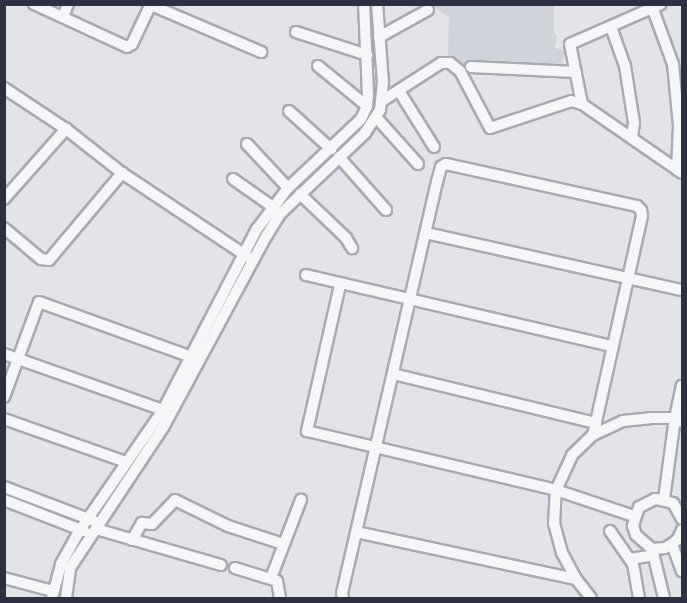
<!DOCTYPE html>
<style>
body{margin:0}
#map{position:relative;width:687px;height:603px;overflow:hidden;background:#e3e4e9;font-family:"Fira Sans Condensed",sans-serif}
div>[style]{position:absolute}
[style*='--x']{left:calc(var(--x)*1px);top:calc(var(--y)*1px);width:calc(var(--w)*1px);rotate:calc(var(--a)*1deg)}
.built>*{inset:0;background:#d1d3db}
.roads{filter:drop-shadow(2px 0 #a9aab3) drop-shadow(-2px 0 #a9aab3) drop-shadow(0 2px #a9aab3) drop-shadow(0 -2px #a9aab3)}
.minor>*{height:10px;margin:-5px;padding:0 5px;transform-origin:5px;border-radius:5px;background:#f5f6f8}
span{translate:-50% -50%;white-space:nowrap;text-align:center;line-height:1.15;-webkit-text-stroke:6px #f2f3f7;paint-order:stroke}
.frame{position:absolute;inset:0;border:6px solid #2d3040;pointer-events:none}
</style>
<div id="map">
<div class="built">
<i style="clip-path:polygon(430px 5px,554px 5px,554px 32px,557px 36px,555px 48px,566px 50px,561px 66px,463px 66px,448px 55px,449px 17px)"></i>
</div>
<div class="roads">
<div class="minor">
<i style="--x:34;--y:4;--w:102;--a:24.8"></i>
<i style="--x:127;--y:47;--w:6;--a:-31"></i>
<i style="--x:132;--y:44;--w:44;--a:-64.6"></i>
<i style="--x:651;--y:4;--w:64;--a:69.9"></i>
<i style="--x:673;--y:64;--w:61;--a:84.4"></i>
<i style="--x:679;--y:125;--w:45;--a:92.5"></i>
<i style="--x:151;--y:5;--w:120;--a:23.1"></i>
<i style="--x:63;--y:17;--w:14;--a:-69"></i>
<i style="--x:611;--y:27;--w:41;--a:70.3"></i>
<i style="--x:625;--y:66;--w:58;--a:81"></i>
<i style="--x:634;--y:123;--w:15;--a:98"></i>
<i style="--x:296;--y:32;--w:75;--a:17.9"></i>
<i style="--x:379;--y:37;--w:56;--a:-28.9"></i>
<i style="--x:318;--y:66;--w:63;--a:39.2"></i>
<i style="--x:471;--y:67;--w:105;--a:2.7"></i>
<i style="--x:4;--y:88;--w:74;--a:33.5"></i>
<i style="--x:66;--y:129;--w:71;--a:38.2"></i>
<i style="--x:122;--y:173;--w:151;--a:33.7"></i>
<i style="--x:399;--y:91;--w:66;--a:58"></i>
<i style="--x:382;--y:101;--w:70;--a:-32.8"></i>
<i style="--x:441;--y:63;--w:9;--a:0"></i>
<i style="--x:450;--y:63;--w:13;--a:39"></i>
<i style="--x:460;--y:71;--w:64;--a:62.2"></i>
<i style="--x:490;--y:128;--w:85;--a:-18.4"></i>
<i style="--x:571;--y:101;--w:11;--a:15"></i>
<i style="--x:582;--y:104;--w:121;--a:34.6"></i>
<i style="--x:582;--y:104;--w:61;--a:-101.3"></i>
<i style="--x:570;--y:44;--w:99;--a:-23.7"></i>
<i style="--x:289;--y:111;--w:57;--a:42.1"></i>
<i style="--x:376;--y:117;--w:63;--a:48.2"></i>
<i style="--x:247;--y:144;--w:60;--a:47"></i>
<i style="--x:339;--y:157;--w:71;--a:48.4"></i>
<i style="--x:233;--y:179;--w:49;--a:35"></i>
<i style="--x:300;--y:194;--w:64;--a:43.7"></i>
<i style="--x:346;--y:238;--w:12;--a:59"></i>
<i style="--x:4;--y:199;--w:94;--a:-48.5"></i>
<i style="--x:4;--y:228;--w:48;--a:40"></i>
<i style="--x:41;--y:259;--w:8;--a:7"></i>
<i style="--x:49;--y:260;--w:114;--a:-50"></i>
<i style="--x:426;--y:233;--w:262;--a:12.6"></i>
<i style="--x:306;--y:275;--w:314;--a:13.1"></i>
<i style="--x:340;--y:285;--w:150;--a:102.7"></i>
<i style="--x:307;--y:431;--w:256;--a:13.3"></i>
<i style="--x:556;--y:490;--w:82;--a:18.4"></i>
<i style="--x:4;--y:354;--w:175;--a:19.4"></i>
<i style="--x:393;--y:374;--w:209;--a:13.6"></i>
<i style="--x:4;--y:397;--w:101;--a:-69.8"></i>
<i style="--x:39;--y:302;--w:163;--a:19.8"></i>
<i style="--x:4;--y:419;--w:129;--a:19.4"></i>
<i style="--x:4;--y:487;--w:96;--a:20.7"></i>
<i style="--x:664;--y:499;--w:82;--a:-82.3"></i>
<i style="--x:675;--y:418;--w:33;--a:-78"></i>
<i style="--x:4;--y:500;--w:86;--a:21.2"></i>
<i style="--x:682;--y:519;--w:18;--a:-119"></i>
<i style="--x:673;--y:503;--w:18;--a:-167"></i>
<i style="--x:655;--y:499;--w:18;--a:153"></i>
<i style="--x:639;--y:507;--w:20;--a:108"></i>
<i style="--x:633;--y:526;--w:9;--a:72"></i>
<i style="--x:636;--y:535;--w:21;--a:41"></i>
<i style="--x:652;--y:549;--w:13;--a:-4"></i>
<i style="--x:665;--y:548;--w:8;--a:-30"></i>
<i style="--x:672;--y:544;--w:8;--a:-40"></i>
<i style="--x:678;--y:539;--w:10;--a:-66"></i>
<i style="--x:96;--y:529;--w:130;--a:16.1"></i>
<i style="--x:610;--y:531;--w:40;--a:55.1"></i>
<i style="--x:633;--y:564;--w:35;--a:80"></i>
<i style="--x:356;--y:532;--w:225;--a:12.1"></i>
<i style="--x:132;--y:540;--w:20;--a:-60"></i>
<i style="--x:142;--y:523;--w:10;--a:6"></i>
<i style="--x:152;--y:524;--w:33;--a:-46"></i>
<i style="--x:175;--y:500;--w:59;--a:26.1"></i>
<i style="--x:228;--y:526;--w:58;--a:18.1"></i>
<i style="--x:672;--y:544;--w:29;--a:70"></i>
<i style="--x:652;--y:549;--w:50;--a:76.2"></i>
<i style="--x:630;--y:559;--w:24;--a:-9"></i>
<i style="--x:235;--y:568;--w:44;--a:17.2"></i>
<i style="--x:277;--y:581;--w:17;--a:80"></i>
<i style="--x:4;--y:578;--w:51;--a:14.9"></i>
<i style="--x:271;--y:578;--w:84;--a:-69"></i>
<i style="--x:52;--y:598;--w:35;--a:-75"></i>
<i style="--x:61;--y:564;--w:39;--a:-61"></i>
<i style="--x:80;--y:530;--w:146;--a:-55.3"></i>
<i style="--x:163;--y:410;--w:204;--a:-62.6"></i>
<i style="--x:257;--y:229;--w:51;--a:-52.9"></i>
<i style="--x:288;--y:188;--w:100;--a:-43.4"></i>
<i style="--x:361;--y:119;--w:14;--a:-65"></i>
<i style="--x:367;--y:106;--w:11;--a:-85"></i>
<i style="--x:368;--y:95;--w:91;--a:-92.5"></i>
<i style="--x:66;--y:598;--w:30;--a:-82"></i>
<i style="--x:70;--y:568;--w:170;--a:-56.5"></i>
<i style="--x:164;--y:426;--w:217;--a:-61.7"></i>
<i style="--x:267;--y:235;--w:26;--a:-58"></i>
<i style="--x:281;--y:213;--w:116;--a:-43.6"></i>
<i style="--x:365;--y:133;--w:27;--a:-57"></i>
<i style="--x:380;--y:110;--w:27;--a:-84"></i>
<i style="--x:383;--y:83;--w:79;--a:-94.3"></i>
<i style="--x:343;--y:598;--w:5;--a:-101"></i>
<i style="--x:342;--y:593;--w:422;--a:-77"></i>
<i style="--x:437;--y:182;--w:16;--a:-75"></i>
<i style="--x:441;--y:167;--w:6;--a:-31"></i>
<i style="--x:446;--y:164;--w:196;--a:12.4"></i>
<i style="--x:637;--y:206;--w:6;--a:45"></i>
<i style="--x:641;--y:210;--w:6;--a:81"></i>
<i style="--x:642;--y:216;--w:224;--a:102.6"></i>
<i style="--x:591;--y:598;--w:24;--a:-128"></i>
<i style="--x:576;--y:579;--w:30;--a:-118"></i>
<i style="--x:562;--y:553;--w:30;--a:-105"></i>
<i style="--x:554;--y:524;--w:34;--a:-87"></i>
<i style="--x:556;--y:490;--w:38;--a:-65"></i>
<i style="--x:572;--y:455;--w:29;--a:-44"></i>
<i style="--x:593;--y:435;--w:33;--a:-25"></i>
<i style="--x:623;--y:421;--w:27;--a:-6"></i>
<i style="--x:650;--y:418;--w:25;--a:0"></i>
<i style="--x:675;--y:418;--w:8;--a:30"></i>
</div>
</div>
<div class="frame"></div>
</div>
